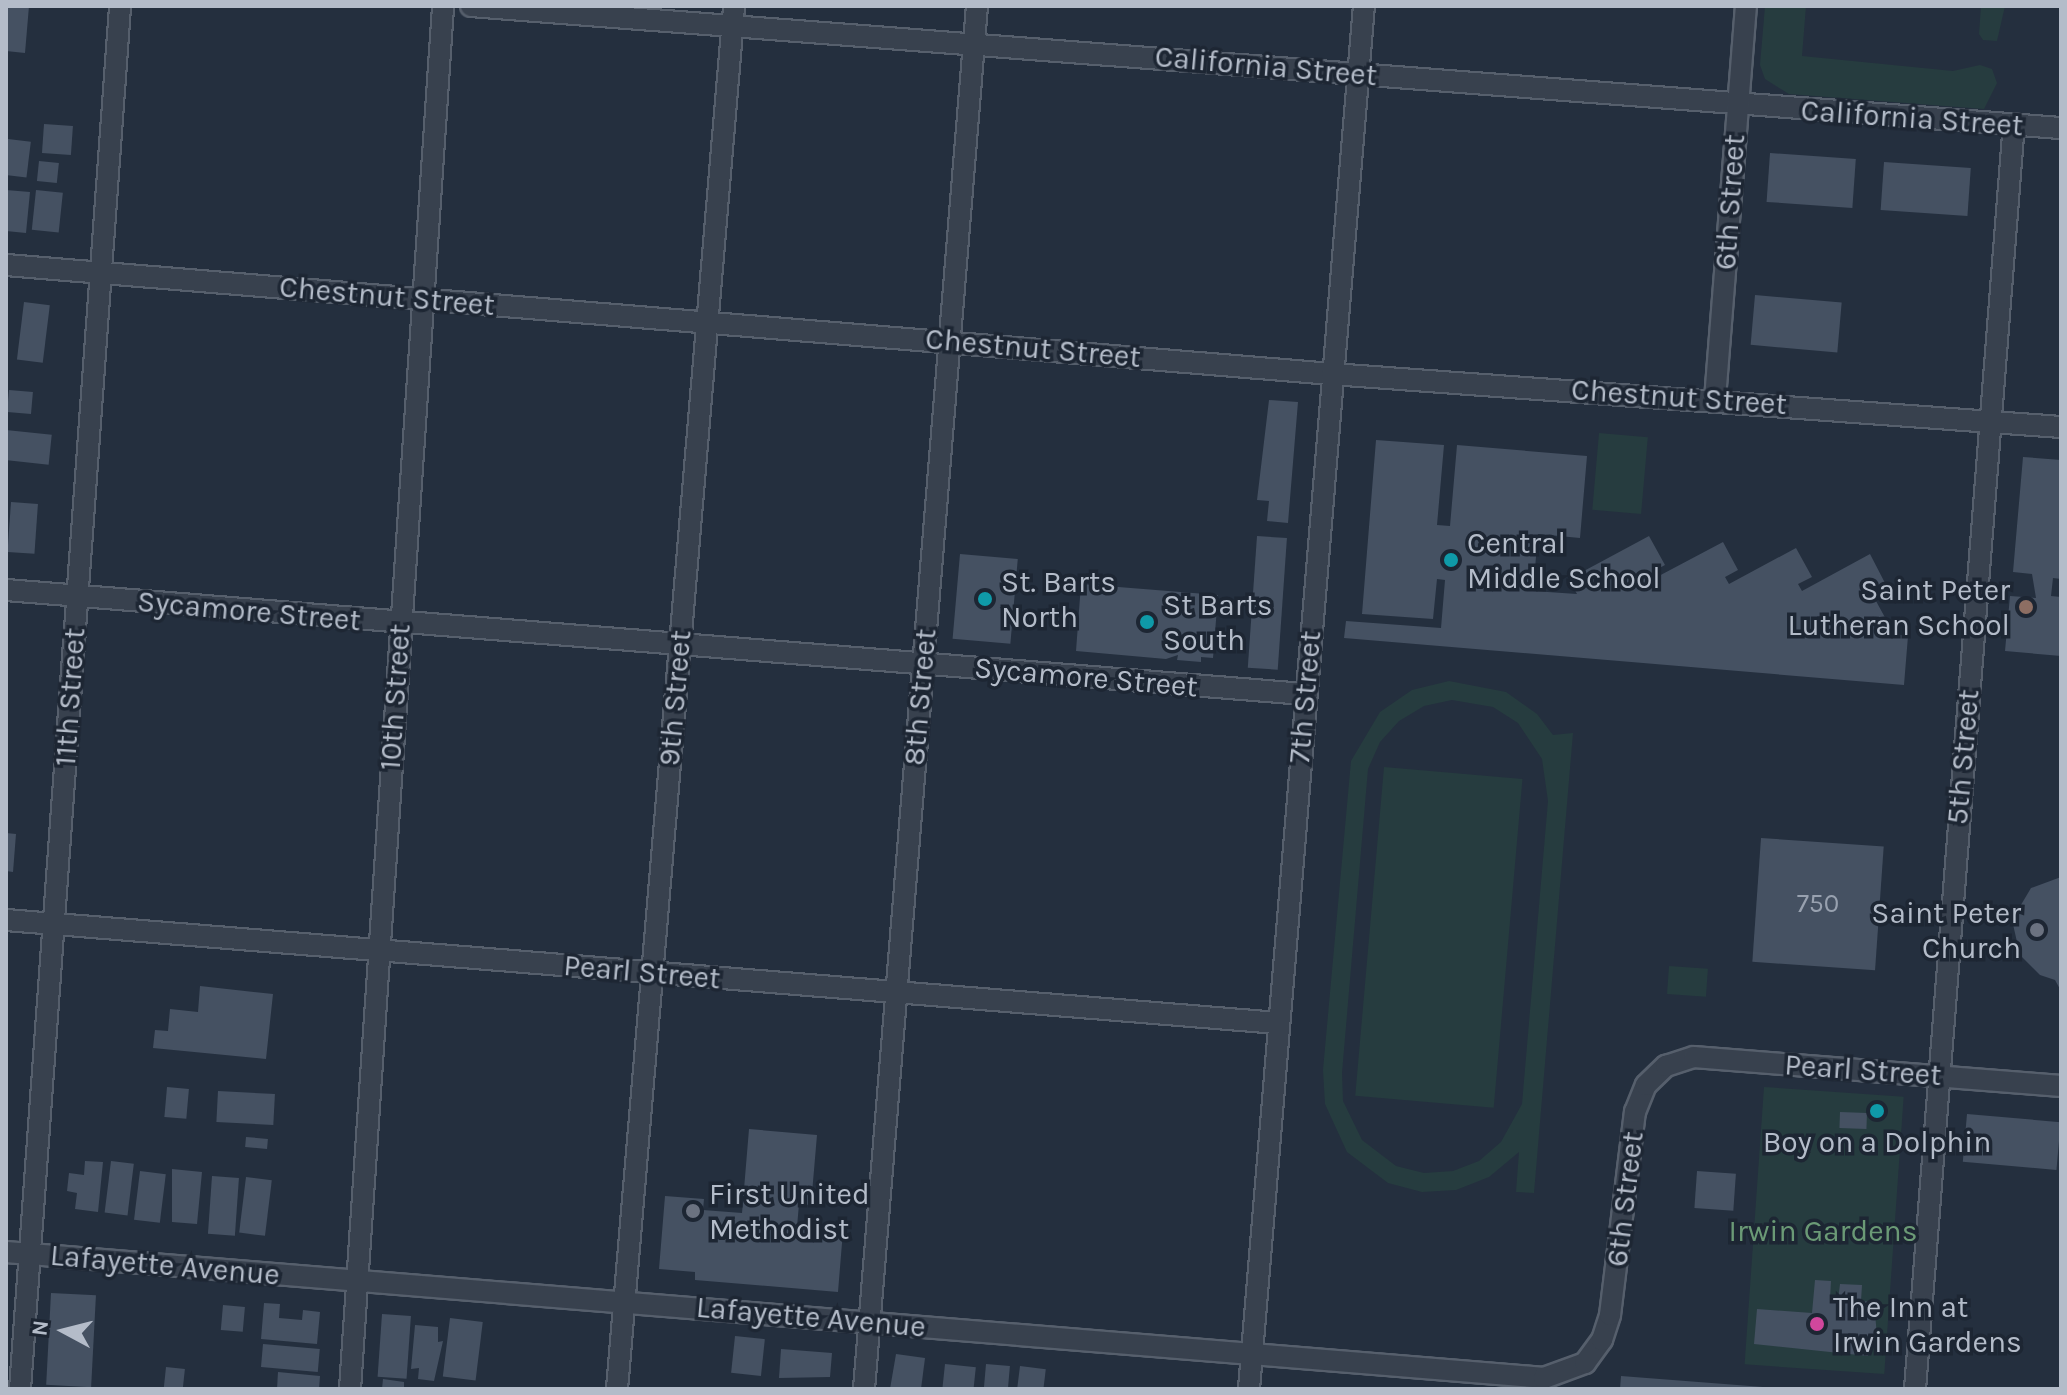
<!DOCTYPE html>
<style>
body{margin:0}
#map{position:relative;width:2067px;height:1395px;overflow:hidden;background:#242f3e;font-family:Karla,sans-serif}
div>[style]{position:absolute}
[style*='--x']{left:calc(var(--x)*1px);top:calc(var(--y)*1px);width:calc(var(--w)*1px);rotate:calc(var(--a)*1deg)}
.green>*{inset:0;background:#263c3f;transform-origin:0 0}
.building>*{inset:0;background:#455162;transform-origin:0 0}
.roads{filter:drop-shadow(2px 0 #565f6c) drop-shadow(-2px 0 #565f6c) drop-shadow(0 2px #565f6c) drop-shadow(0 -2px #565f6c)}
.minor>*{height:20px;margin:-10px;padding:0 10px;transform-origin:10px;border-radius:10px;background:#38414e}
.dots>*{width:22px;height:22px;translate:-50% -50%;box-sizing:border-box;border:4px solid #1d2633;border-radius:50%}
span{translate:-50% -50%;white-space:nowrap;text-align:center;line-height:1.15;-webkit-text-stroke:7px #1d2633;paint-order:stroke}
.number-label{font-size:26px;color:#98a1af}
.number-label span{-webkit-text-stroke-width:0}
.street-label{font-size:30px;color:#b4bcc9}
.poi-label{font-size:30px;color:#b4bcc9}
.left{translate:0 -50%;text-align:left}
.right{translate:-100% -50%;text-align:right}
.park-label{font-size:30px;color:#6b9a76}
.frame{position:absolute;inset:0;border:8px solid #b4bcc9;pointer-events:none}
.north{position:absolute;left:24px;top:1291px;width:80px;height:80px;-webkit-text-stroke:6px #1d2633;paint-order:stroke;rotate:277deg;font-size:22px;font-weight:700;line-height:32px;text-align:center;color:#b4bcc9}
.north::after{content:'';display:block;margin:auto;width:28px;height:36px;background:#b4bcc9;clip-path:polygon(50% 0,100% 100%,50% 72%,0 100%)}
</style>
<div id="map">
<div class="green">
<i style="clip-path:polygon(1765px 6px,1806px 6px,1802px 56px,1953px 71px,1980px 65px,1992px 69px,1997px 83px,1984px 109px,1789px 94px,1765px 79px,1760px 65px)"></i>
<i style="clip-path:polygon(1981px 6px,2005px 6px,1997px 41px,1983px 40px,1979px 34px)"></i>
<i style="left:1599px;top:433px;width:49px;height:77px;rotate:5deg"></i>
<i style="clip-path:polygon(evenodd,1449px 681px,1506px 692px,1537px 714px,1553px 735px,1573px 733px,1534px 1193px,1516px 1192px,1519px 1152px,1489px 1177px,1456px 1190px,1422px 1192px,1388px 1183px,1347px 1152px,1325px 1104px,1323px 1070px,1351px 761px,1380px 712px,1412px 690px,1449px 681px,1452px 700px,1493px 707px,1518px 723px,1542px 759px,1548px 801px,1522px 1104px,1501px 1142px,1479px 1161px,1453px 1171px,1424px 1173px,1396px 1166px,1362px 1140px,1343px 1101px,1342px 1073px,1368px 769px,1380px 742px,1399px 721px,1424px 706px,1452px 700px)"></i>
<i style="left:1384px;top:767px;width:139px;height:330px;rotate:5deg"></i>
<i style="left:1669px;top:966px;width:39px;height:28px;rotate:4deg"></i>
<i style="left:1764px;top:1087px;width:140px;height:278px;rotate:4deg"></i>
</div>
<div class="building">
<i style="clip-path:polygon(7px 6px,29px 6px,25px 53px,6px 51px)"></i>
<i style="left:44px;top:124px;width:29px;height:29px;rotate:4deg"></i>
<i style="left:8px;top:139px;width:23px;height:36px;rotate:7deg"></i>
<i style="left:1770px;top:153px;width:86px;height:49px;rotate:4deg"></i>
<i style="left:39px;top:161px;width:20px;height:20px;rotate:6deg"></i>
<i style="left:1884px;top:162px;width:87px;height:48px;rotate:4deg"></i>
<i style="clip-path:polygon(6px 190px,30px 192px,26px 233px,6px 231px)"></i>
<i style="left:36px;top:190px;width:27px;height:40px;rotate:6deg"></i>
<i style="left:1755px;top:295px;width:87px;height:50px;rotate:5deg"></i>
<i style="left:24px;top:302px;width:26px;height:58px;rotate:7deg"></i>
<i style="left:9px;top:390px;width:24px;height:22px;rotate:5deg"></i>
<i style="clip-path:polygon(1269px 400px,1298px 402px,1288px 523px,1267px 521px,1269px 501px,1257px 500px)"></i>
<i style="left:6px;top:430px;width:46px;height:30px;rotate:6deg"></i>
<i style="clip-path:polygon(1376px 440px,1444px 445px,1437px 525px,1450px 526px,1457px 445px,1587px 456px,1580px 538px,1538px 534px,1533px 591px,1577px 594px,1569px 579px,1649px 536px,1665px 565px,1652px 572px,1655px 578px,1723px 542px,1738px 570px,1725px 577px,1729px 584px,1796px 548px,1812px 577px,1798px 584px,1802px 591px,1870px 554px,1885px 583px,1870px 590px,1894px 634px,1908px 636px,1904px 685px,1344px 638px,1346px 621px,1441px 628px,1445px 580px,1437px 579px,1433px 619px,1362px 614px)"></i>
<i style="clip-path:polygon(2023px 457px,2061px 460px,2061px 579px,2053px 578px,2051px 596px,2061px 597px,2061px 656px,2005px 651px,2010px 596px,2036px 598px,2032px 574px,2013px 572px)"></i>
<i style="left:11px;top:502px;width:27px;height:50px;rotate:4deg"></i>
<i style="left:1257px;top:536px;width:30px;height:132px;rotate:4deg"></i>
<i style="left:960px;top:554px;width:58px;height:85px;rotate:5deg"></i>
<i style="clip-path:polygon(1081px 584px,1218px 595px,1213px 658px,1201px 657px,1201px 662px,1177px 660px,1178px 655px,1166px 659px,1076px 651px)"></i>
<i style="clip-path:polygon(6px 833px,16px 834px,13px 872px,6px 871px)"></i>
<i style="left:1761px;top:838px;width:123px;height:124px;rotate:4deg"></i>
<i style="clip-path:polygon(2061px 877px,2061px 991px,2055px 980px,2040px 975px,2020px 955px,2012px 920px,2031px 888px)"></i>
<i style="clip-path:polygon(200px 986px,273px 994px,266px 1059px,153px 1048px,155px 1030px,168px 1031px,170px 1009px,198px 1012px)"></i>
<i style="left:167px;top:1087px;width:22px;height:30px;rotate:5deg"></i>
<i style="left:218px;top:1091px;width:57px;height:31px;rotate:3deg"></i>
<i style="left:1840px;top:1112px;width:27px;height:16px;rotate:2deg"></i>
<i style="left:1967px;top:1114px;width:94px;height:48px;rotate:5deg"></i>
<i style="clip-path:polygon(749px 1129px,817px 1135px,811px 1205px,799px 1204px,797px 1227px,843px 1231px,838px 1292px,695px 1280px,695px 1272px,659px 1269px,665px 1196px,704px 1199px,703px 1210px,742px 1213px)"></i>
<i style="left:246px;top:1137px;width:22px;height:10px;rotate:5deg"></i>
<i style="clip-path:polygon(85px 1161px,103px 1162px,98px 1212px,75px 1209px,77px 1193px,67px 1191px,69px 1173px,84px 1175px)"></i>
<i style="left:111px;top:1161px;width:23px;height:52px;rotate:7deg"></i>
<i style="clip-path:polygon(172px 1169px,202px 1172px,197px 1224px,172px 1222px)"></i>
<i style="left:140px;top:1171px;width:26px;height:49px;rotate:7deg"></i>
<i style="left:1697px;top:1171px;width:39px;height:37px;rotate:4deg"></i>
<i style="left:212px;top:1176px;width:27px;height:58px;rotate:4deg"></i>
<i style="left:246px;top:1177px;width:26px;height:56px;rotate:7deg"></i>
<i style="clip-path:polygon(1815px 1280px,1831px 1281px,1830px 1299px,1838px 1300px,1840px 1284px,1862px 1285px,1861px 1301px,1874px 1302px,1877px 1336px,1869px 1335px,1868px 1356px,1754px 1344px,1757px 1309px,1812px 1313px)"></i>
<i style="left:51px;top:1293px;width:45px;height:92px;rotate:3deg"></i>
<i style="clip-path:polygon(264px 1303px,280px 1304px,279px 1318px,302px 1320px,303px 1310px,320px 1312px,317px 1344px,261px 1339px)"></i>
<i style="left:223px;top:1305px;width:22px;height:25px;rotate:5deg"></i>
<i style="left:382px;top:1314px;width:29px;height:63px;rotate:4deg"></i>
<i style="left:450px;top:1318px;width:33px;height:59px;rotate:7deg"></i>
<i style="clip-path:polygon(415px 1325px,438px 1327px,438px 1342px,443px 1341px,434px 1381px,418px 1379px,419px 1368px,411px 1369px)"></i>
<i style="left:735px;top:1336px;width:30px;height:37px;rotate:6deg"></i>
<i style="left:263px;top:1344px;width:57px;height:23px;rotate:5deg"></i>
<i style="clip-path:polygon(781px 1349px,832px 1353px,830px 1377px,779px 1378px)"></i>
<i style="clip-path:polygon(896px 1354px,925px 1358px,921px 1389px,890px 1389px)"></i>
<i style="left:945px;top:1364px;width:31px;height:25px;rotate:6deg"></i>
<i style="left:986px;top:1364px;width:24px;height:25px;rotate:5deg"></i>
<i style="left:1020px;top:1366px;width:26px;height:23px;rotate:7deg"></i>
<i style="left:166px;top:1367px;width:19px;height:22px;rotate:6deg"></i>
<i style="clip-path:polygon(278px 1372px,320px 1376px,319px 1389px,277px 1389px)"></i>
<i style="clip-path:polygon(1621px 1376px,1763px 1387px,1763px 1389px,1620px 1389px)"></i>
<i style="clip-path:polygon(383px 1379px,404px 1382px,404px 1389px,382px 1389px)"></i>
</div>
<div class="roads">
<div class="minor">
<i style="--x:471;--y:6;--w:1595;--a:4.39"></i>
<i style="--x:6;--y:265;--w:1330;--a:4.7"></i>
<i style="--x:1332;--y:374;--w:731;--a:4.16"></i>
<i style="--x:1715;--y:399;--w:394;--a:-85.5"></i>
<i style="--x:6;--y:590;--w:1303;--a:4.58"></i>
<i style="--x:6;--y:920;--w:1277;--a:4.63"></i>
<i style="--x:6;--y:1252;--w:1543;--a:4.68"></i>
<i style="--x:1544;--y:1378;--w:44;--a:-20.1"></i>
<i style="--x:1585;--y:1363;--w:29;--a:-54"></i>
<i style="--x:1602;--y:1340;--w:26;--a:-72"></i>
<i style="--x:1610;--y:1315;--w:205;--a:-83"></i>
<i style="--x:1635;--y:1112;--w:29;--a:-68"></i>
<i style="--x:1646;--y:1085;--w:28;--a:-44"></i>
<i style="--x:1666;--y:1066;--w:29;--a:-18"></i>
<i style="--x:1694;--y:1057;--w:368;--a:4.5"></i>
<i style="--x:20;--y:1389;--w:1387;--a:-85.86"></i>
<i style="--x:350;--y:1389;--w:1386;--a:-86.15"></i>
<i style="--x:617;--y:1389;--w:1388;--a:-85.16"></i>
<i style="--x:864;--y:1389;--w:1388;--a:-85.33"></i>
<i style="--x:1249;--y:1389;--w:1388;--a:-85.25"></i>
<i style="--x:1915;--y:1389;--w:1269;--a:-85.53"></i>
</div>
</div>
<div class="dots">
<i style="left:1451px;top:560px;background:#0f9aa8"></i>
<i style="left:985px;top:599px;background:#0f9aa8"></i>
<i style="left:2026px;top:607px;background:#8d6e63"></i>
<i style="left:1147px;top:622px;background:#0f9aa8"></i>
<i style="left:2037px;top:930px;background:#6b7280"></i>
<i style="left:1877px;top:1111px;background:#0f9aa8"></i>
<i style="left:693px;top:1211px;background:#6b7280"></i>
<i style="left:1817px;top:1324px;background:#d1479c"></i>
</div>
<div class="number-label">
<span style="left:1818px;top:904px">750</span>
</div>
<div class="street-label">
<span style="left:1266px;top:66px;rotate:5deg">California Street</span>
<span style="left:1912px;top:118px;rotate:4deg">California Street</span>
<span style="left:1730px;top:202px;rotate:-86deg">6th Street</span>
<span style="left:387px;top:296px;rotate:5deg">Chestnut Street</span>
<span style="left:1033px;top:348px;rotate:5deg">Chestnut Street</span>
<span style="left:1679px;top:397px;rotate:4deg">Chestnut Street</span>
<span style="left:249px;top:611px;rotate:5deg">Sycamore Street</span>
<span style="left:1086px;top:677px;rotate:5deg">Sycamore Street</span>
<span style="left:70px;top:697px;rotate:-86deg">11th Street</span>
<span style="left:395px;top:697px;rotate:-86deg">10th Street</span>
<span style="left:920px;top:697px;rotate:-85deg">8th Street</span>
<span style="left:1305px;top:697px;rotate:-85deg">7th Street</span>
<span style="left:675px;top:698px;rotate:-85deg">9th Street</span>
<span style="left:1963px;top:757px;rotate:-85deg">5th Street</span>
<span style="left:642px;top:972px;rotate:5deg">Pearl Street</span>
<span style="left:1863px;top:1070px;rotate:4deg">Pearl Street</span>
<span style="left:1625px;top:1199px;rotate:-83deg">6th Street</span>
<span style="left:165px;top:1265px;rotate:5deg">Lafayette Avenue</span>
<span style="left:811px;top:1317px;rotate:5deg">Lafayette Avenue</span>
</div>
<div class="poi-label">
<span class="left" style="left:1467px;top:560px">Central<br>Middle School</span>
<span class="left" style="left:1001px;top:599px">St. Barts<br>North</span>
<span class="right" style="left:2010px;top:607px">Saint Peter<br>Lutheran School</span>
<span class="left" style="left:1163px;top:622px">St Barts<br>South</span>
<span class="right" style="left:2021px;top:930px">Saint Peter<br>Church</span>
<span style="left:1877px;top:1142px">Boy on a Dolphin</span>
<span class="left" style="left:709px;top:1211px">First United<br>Methodist</span>
<span class="left" style="left:1833px;top:1324px">The Inn at<br>Irwin Gardens</span>
</div>
<div class="park-label">
<span style="left:1823px;top:1231px">Irwin Gardens</span>
</div>
<div class="frame"></div>
<div class="north">N</div>
</div>
